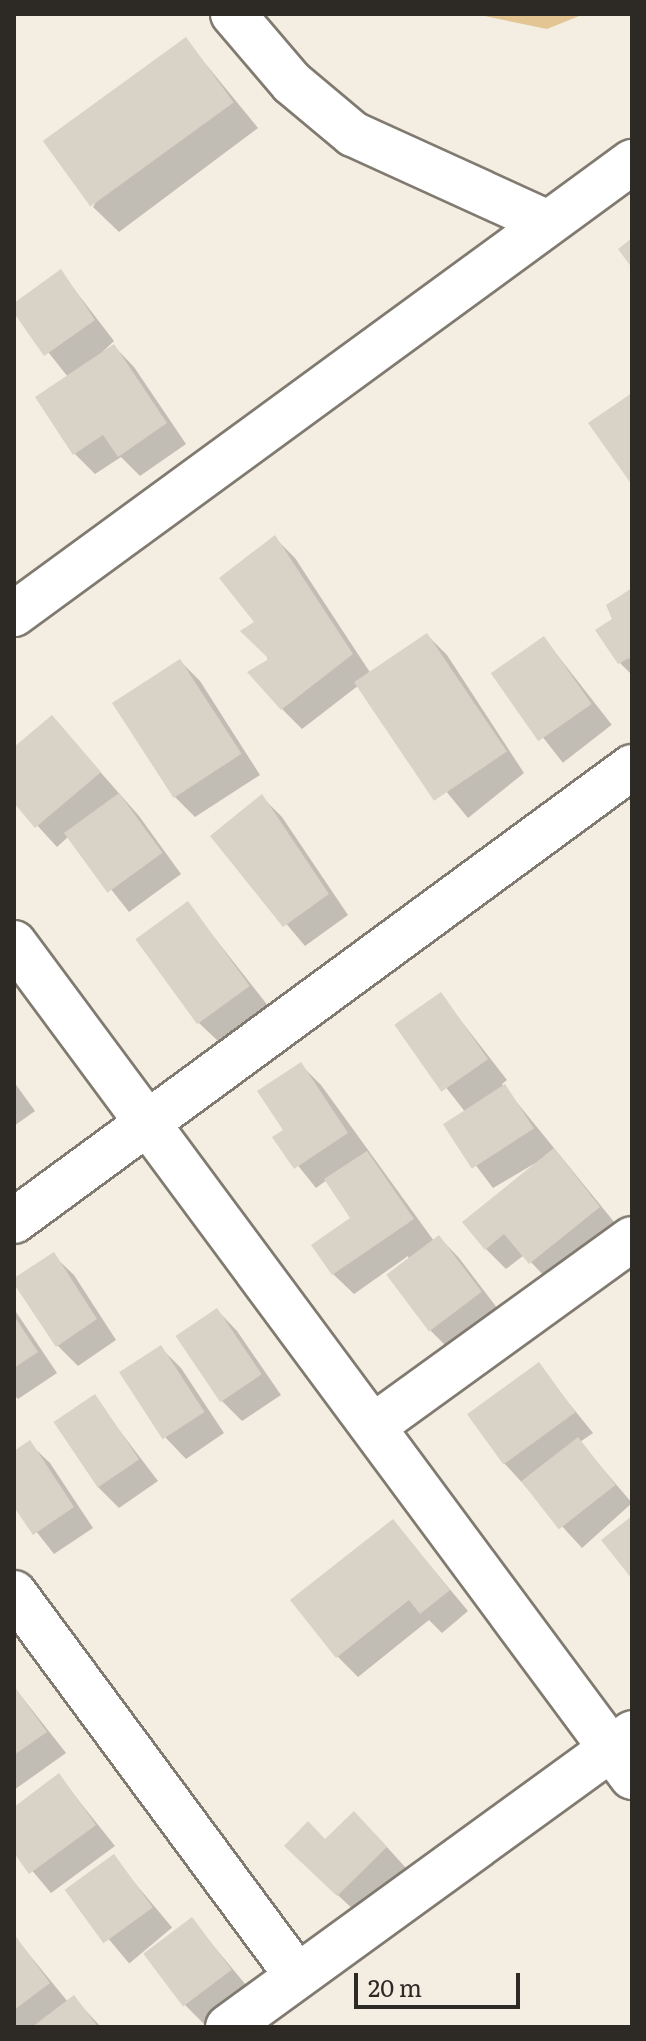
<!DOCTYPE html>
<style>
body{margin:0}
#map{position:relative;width:646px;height:2041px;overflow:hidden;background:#f3ede2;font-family:Literata,serif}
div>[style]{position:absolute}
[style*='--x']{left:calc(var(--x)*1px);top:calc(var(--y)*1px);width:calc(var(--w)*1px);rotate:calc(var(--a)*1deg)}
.green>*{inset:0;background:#e2c593}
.shadow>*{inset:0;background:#0003;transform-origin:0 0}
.building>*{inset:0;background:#d9d2c7;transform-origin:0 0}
.roads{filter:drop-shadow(2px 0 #807a70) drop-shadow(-2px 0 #807a70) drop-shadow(0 2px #807a70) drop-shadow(0 -2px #807a70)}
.minor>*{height:44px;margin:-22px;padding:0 22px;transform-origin:22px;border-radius:22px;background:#fff}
.tertiary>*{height:44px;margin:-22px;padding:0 22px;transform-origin:22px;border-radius:22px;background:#fff}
span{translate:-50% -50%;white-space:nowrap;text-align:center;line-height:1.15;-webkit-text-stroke:7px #f3ede2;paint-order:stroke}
.frame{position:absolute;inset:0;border:16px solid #2d2a26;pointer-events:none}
.scale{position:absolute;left:354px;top:1973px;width:166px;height:36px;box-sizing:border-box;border:4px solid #2d2a26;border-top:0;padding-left:10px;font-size:24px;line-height:28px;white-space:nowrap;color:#2d2a26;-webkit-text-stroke:6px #f3ede2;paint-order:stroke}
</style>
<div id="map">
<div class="green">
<i style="clip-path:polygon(475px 14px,584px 14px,547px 29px)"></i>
</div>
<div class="shadow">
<i style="clip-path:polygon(186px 40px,258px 128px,119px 232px,93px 207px)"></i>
<i style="clip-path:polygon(61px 272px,114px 341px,95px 359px,114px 346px,134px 367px,186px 444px,140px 476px,121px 457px,95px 474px,75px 454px,68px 377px,14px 309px)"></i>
<i style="clip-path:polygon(275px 538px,295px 558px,373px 677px,427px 635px,447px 655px,524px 773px,468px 818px,359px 685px,302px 729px,282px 709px,257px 622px)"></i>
<i style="clip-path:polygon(632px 591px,632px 675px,620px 663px)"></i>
<i style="left:544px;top:638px;width:110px;height:62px;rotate:52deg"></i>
<i style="clip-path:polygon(180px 661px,200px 681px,260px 775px,195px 817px,175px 797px)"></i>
<i style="clip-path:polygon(52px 717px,139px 816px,181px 874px,129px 912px,69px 836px,57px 847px,14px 800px,14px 750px)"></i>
<i style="clip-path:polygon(262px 797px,282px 817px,348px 915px,305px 946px,213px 837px)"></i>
<i style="clip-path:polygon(188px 904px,269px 1007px,220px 1043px,199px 1023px)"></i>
<i style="clip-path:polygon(441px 995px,507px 1080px,502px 1084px,619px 1228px,551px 1283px,524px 1255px,506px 1269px,486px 1249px,549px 1155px,493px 1188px,446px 1126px,466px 1113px,398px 1026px)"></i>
<i style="clip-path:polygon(301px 1065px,321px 1085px,434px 1241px,439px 1237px,459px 1258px,501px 1313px,451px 1351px,431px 1331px,408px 1256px,354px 1294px,333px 1274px,353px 1219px,327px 1180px,316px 1188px,275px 1137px,285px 1130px)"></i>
<i style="clip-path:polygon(14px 1082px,35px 1111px,14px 1126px)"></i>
<i style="clip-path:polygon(53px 1255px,74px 1275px,116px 1340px,78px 1366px,57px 1345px)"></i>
<i style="clip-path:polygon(14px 1309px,57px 1373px,18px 1399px,14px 1395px)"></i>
<i style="clip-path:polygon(217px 1310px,237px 1331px,281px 1395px,242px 1421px,222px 1401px)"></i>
<i style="clip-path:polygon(161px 1348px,181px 1368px,224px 1433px,186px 1459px,166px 1438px)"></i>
<i style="clip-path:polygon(538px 1365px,593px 1433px,580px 1442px,632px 1503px,582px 1548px,504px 1463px)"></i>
<i style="clip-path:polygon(94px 1397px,158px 1481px,119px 1508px,98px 1487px)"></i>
<i style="clip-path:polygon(29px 1443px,50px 1463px,93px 1528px,54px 1554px,14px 1503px,14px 1453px)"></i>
<i style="clip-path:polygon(393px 1521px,468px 1611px,442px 1633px,429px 1620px,358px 1677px,337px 1656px)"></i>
<i style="clip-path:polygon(14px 1687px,66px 1753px,14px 1790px)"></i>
<i style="clip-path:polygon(59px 1776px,115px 1846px,51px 1893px,14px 1849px,14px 1809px)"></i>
<i style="clip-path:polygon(375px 1834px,406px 1868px,358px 1914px,307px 1866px,325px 1841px)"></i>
<i style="left:113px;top:1857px;width:92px;height:56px;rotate:50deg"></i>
<i style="clip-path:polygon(192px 1920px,251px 1991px,206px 2026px,185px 2005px)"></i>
<i style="clip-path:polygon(14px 1936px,68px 2002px,74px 1998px,101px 2027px,14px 2027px)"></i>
</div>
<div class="building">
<i style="left:186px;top:37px;width:81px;height:177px;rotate:54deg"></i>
<i style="clip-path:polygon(632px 238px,632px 268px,618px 249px)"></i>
<i style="clip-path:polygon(61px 269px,95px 320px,44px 356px,14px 313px,14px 303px)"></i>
<i style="clip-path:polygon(114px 344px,167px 423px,118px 457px,103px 435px,73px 455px,35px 397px)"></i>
<i style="clip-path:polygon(632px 393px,632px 485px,588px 423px)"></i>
<i style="clip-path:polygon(275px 535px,353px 654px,281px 710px,247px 672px,269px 659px,240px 631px,254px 622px,219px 578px)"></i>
<i style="clip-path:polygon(632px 588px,632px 662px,629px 658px,618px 664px,595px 630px,612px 619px,606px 605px)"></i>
<i style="left:427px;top:633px;width:143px;height:88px;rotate:56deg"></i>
<i style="left:544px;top:636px;width:83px;height:65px;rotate:55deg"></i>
<i style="left:180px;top:659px;width:113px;height:81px;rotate:57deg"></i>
<i style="clip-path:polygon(52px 715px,101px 772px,35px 828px,14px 803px,14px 747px)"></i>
<i style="left:119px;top:793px;width:74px;height:68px;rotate:54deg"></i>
<i style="clip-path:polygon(262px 794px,329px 894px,283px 927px,210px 836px)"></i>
<i style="left:188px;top:901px;width:105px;height:65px;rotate:54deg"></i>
<i style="left:441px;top:992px;width:82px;height:57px;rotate:55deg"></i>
<i style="clip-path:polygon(301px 1062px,348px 1133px,294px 1169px,272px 1137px,283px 1130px,257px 1091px)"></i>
<i style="left:505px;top:1084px;width:53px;height:74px;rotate:57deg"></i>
<i style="clip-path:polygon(554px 1148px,600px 1207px,529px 1264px,504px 1234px,485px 1250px,462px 1222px)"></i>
<i style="clip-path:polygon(367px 1151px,414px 1219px,332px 1275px,311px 1245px,350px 1218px,324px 1179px)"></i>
<i style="left:439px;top:1235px;width:71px;height:66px;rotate:53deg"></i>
<i style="clip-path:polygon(54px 1252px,97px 1319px,56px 1347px,14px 1284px,14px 1278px)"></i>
<i style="left:217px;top:1308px;width:80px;height:50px;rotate:56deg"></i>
<i style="clip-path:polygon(14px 1316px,38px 1352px,14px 1368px)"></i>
<i style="left:161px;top:1345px;width:80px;height:50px;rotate:57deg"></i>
<i style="left:539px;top:1362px;width:62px;height:89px;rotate:54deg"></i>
<i style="left:95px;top:1394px;width:79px;height:50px;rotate:56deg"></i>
<i style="left:578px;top:1437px;width:61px;height:72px;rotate:52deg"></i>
<i style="clip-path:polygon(30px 1440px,74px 1507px,33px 1535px,14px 1507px,14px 1451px)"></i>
<i style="clip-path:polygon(632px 1516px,632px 1579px,601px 1540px)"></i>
<i style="clip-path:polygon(393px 1519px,450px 1590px,420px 1614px,409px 1600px,336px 1658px,290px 1600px)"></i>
<i style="clip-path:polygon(14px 1686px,47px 1732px,14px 1755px)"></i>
<i style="clip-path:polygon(59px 1773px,96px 1825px,29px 1874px,14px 1853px,14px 1807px)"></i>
<i style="clip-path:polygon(354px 1811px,387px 1847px,337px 1896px,284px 1846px,308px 1821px,325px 1839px)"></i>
<i style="left:114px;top:1854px;width:66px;height:61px;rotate:54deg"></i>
<i style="left:192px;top:1917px;width:66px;height:61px;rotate:53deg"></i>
<i style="clip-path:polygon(14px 1934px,50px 1983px,14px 2010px)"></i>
<i style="clip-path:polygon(74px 1995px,98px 2027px,32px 2027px)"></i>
</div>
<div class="roads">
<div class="minor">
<i style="--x:233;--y:14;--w:91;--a:49.5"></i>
<i style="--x:292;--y:83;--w:80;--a:39.9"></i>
<i style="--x:353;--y:134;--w:212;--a:24.5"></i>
<i style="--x:14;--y:1221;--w:767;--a:-36.3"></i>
<i style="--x:375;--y:1425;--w:317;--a:-35.9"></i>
<i style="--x:14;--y:1593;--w:474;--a:53.5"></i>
<i style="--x:228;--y:2027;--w:500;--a:-36"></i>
</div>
<div class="tertiary">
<i style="--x:14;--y:614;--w:766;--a:-36.18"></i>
<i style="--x:14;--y:943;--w:1038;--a:53.46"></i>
</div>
</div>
<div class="frame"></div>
<div class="scale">20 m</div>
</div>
